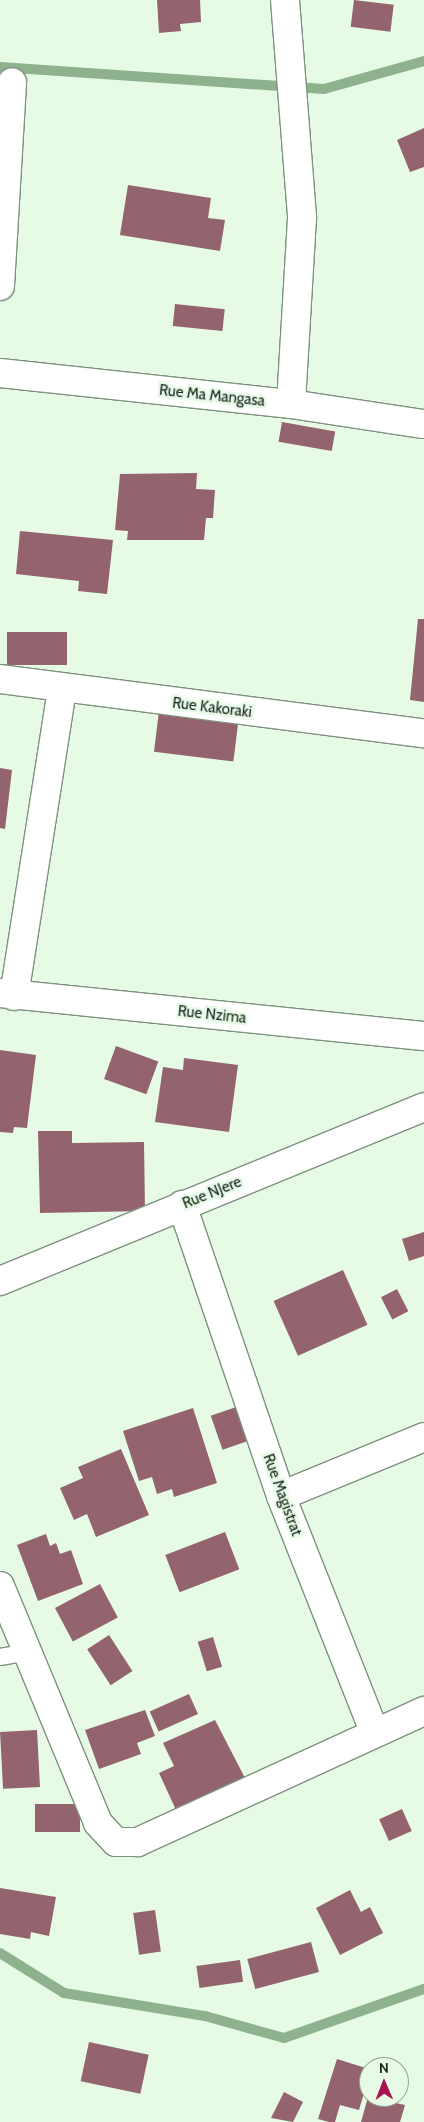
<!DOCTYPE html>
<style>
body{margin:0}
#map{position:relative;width:424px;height:2122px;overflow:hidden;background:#e6fae6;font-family:Cabin,sans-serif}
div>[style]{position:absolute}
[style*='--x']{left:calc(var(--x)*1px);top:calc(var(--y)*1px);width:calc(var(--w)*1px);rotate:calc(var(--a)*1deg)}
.stream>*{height:10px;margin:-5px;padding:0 5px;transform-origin:5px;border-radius:5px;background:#8eb18e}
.building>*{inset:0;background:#93636e;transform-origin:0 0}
.roads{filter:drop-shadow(1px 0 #7e917e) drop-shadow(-1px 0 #7e917e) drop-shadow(0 1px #7e917e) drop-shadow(0 -1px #7e917e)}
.lane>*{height:16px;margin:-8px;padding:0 8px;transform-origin:8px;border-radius:8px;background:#fff}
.street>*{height:28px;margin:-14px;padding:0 14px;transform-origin:14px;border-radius:14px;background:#fff}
span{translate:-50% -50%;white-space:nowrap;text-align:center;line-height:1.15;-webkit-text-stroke:5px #e6fae6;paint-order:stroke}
.street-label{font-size:15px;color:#1b231b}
.north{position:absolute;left:359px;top:2057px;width:50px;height:50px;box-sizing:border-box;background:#e6fae6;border:1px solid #95a495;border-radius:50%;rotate:359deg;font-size:14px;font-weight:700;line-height:20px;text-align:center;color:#1b231b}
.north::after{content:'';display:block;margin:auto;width:18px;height:22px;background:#a61350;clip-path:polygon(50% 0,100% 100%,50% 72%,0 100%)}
</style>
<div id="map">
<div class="stream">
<i style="--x:0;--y:67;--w:325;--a:3.9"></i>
<i style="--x:324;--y:89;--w:104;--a:-15.6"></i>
<i style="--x:0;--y:1953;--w:75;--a:32"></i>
<i style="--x:64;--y:1993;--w:143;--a:9.3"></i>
<i style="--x:205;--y:2016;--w:82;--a:15.6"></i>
<i style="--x:284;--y:2038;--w:148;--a:-19.3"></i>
</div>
<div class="building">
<i style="clip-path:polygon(157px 0,200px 0,201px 22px,180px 24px,181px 31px,159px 33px)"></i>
<i style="left:354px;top:0;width:40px;height:27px;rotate:7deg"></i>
<i style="clip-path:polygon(424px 128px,424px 167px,410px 172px,397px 140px)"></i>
<i style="clip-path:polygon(128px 185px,211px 198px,208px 218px,225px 220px,220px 251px,120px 235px)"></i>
<i style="left:175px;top:304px;width:50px;height:22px;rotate:6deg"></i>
<i style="left:282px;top:422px;width:54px;height:20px;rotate:10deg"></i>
<i style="clip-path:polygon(197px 473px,196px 489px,215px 490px,213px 518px,206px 518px,204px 540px,127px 540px,128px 531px,115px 530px,120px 474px)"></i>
<i style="clip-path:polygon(20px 531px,113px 540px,107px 594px,78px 591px,79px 581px,16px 574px)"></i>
<i style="clip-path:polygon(418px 619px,424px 619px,424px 702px,410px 700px)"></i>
<i style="left:7px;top:632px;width:60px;height:33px"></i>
<i style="left:159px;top:711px;width:80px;height:41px;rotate:7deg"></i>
<i style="clip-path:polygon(0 768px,12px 770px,5px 829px,0 828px)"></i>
<i style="left:116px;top:1046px;width:45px;height:35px;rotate:20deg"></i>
<i style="clip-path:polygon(0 1050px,36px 1055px,27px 1128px,14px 1127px,13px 1133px,0 1132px)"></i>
<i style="clip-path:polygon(184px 1058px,238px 1065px,229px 1132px,155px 1122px,163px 1067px,183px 1070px)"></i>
<i style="clip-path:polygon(38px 1131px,72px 1131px,72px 1143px,144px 1142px,145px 1211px,40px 1213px)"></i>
<i style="clip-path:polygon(424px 1232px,424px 1256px,409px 1261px,402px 1239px)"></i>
<i style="left:343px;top:1270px;width:60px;height:76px;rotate:66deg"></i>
<i style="left:397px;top:1289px;width:25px;height:18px;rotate:63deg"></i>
<i style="left:242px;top:1405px;width:36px;height:33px;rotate:71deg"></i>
<i style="clip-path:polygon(193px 1408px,217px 1483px,174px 1497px,172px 1489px,157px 1494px,152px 1477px,139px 1481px,123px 1431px)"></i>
<i style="clip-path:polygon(121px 1449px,149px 1515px,96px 1537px,87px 1514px,74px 1520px,60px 1488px,83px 1478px,78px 1467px)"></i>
<i style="left:225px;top:1532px;width:40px;height:64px;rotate:69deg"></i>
<i style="clip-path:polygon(46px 1534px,50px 1546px,56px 1543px,60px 1554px,71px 1550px,83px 1584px,38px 1601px,17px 1545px)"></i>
<i style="left:100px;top:1584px;width:38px;height:51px;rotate:62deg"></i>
<i style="left:109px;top:1635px;width:43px;height:26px;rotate:57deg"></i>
<i style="left:213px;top:1637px;width:31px;height:16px;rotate:73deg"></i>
<i style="left:189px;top:1694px;width:22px;height:43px;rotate:66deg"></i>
<i style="clip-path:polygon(145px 1710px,155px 1736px,137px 1743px,141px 1754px,99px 1769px,85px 1730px)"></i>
<i style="clip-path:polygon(215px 1720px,245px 1778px,176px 1810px,159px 1773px,174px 1766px,163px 1743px)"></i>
<i style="left:37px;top:1730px;width:57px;height:37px;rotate:87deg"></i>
<i style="left:80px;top:1804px;width:28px;height:45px;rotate:90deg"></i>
<i style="left:402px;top:1809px;width:24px;height:25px;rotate:66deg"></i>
<i style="clip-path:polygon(0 1888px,56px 1897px,49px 1936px,31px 1932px,30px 1939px,0 1934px)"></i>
<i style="clip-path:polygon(350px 1890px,361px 1912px,370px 1907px,383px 1933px,340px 1955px,316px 1908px)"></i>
<i style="left:155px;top:1910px;width:42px;height:22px;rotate:82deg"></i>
<i style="left:311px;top:1942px;width:31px;height:66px;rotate:75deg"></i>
<i style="left:240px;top:1960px;width:22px;height:44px;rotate:82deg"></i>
<i style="left:89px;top:2042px;width:61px;height:40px;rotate:12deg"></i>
<i style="clip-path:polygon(337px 2059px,369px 2069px,369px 2076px,359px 2110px,340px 2105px,335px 2122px,329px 2122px,318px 2119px)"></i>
<i style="clip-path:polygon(284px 2092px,303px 2102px,293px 2122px,271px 2118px)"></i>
<i style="clip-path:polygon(368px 2097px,405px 2105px,400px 2122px,361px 2122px)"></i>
</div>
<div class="roads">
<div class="lane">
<i style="--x:0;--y:1657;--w:27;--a:-10"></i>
</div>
<div class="street">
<i style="--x:285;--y:0;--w:219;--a:85.5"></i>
<i style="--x:302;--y:218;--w:186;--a:93.4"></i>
<i style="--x:0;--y:286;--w:204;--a:-86.6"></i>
<i style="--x:0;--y:373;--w:293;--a:6.1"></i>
<i style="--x:291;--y:404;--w:134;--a:8.6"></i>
<i style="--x:0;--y:679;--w:427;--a:7.3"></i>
<i style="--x:0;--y:993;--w:426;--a:5.8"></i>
<i style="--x:14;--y:996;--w:311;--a:-81.1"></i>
<i style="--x:182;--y:1205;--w:307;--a:71.2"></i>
<i style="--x:281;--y:1496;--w:253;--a:68.4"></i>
<i style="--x:0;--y:1281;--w:458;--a:-22.3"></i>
<i style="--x:281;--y:1496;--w:155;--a:-22.4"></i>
<i style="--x:0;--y:1586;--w:256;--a:67.5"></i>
<i style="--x:98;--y:1823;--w:26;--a:47"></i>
<i style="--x:116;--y:1842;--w:22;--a:0"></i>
<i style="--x:138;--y:1842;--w:315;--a:-24.6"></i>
</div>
</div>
<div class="street-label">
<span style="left:212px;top:396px;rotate:6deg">Rue Ma Mangasa</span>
<span style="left:212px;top:708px;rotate:7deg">Rue Kakoraki</span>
<span style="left:212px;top:1015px;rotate:6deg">Rue Nzima</span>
<span style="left:212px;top:1193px;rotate:-22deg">Rue NJere</span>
<span style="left:282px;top:1495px;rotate:70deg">Rue Magistrat</span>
</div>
<div class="north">N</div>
</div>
